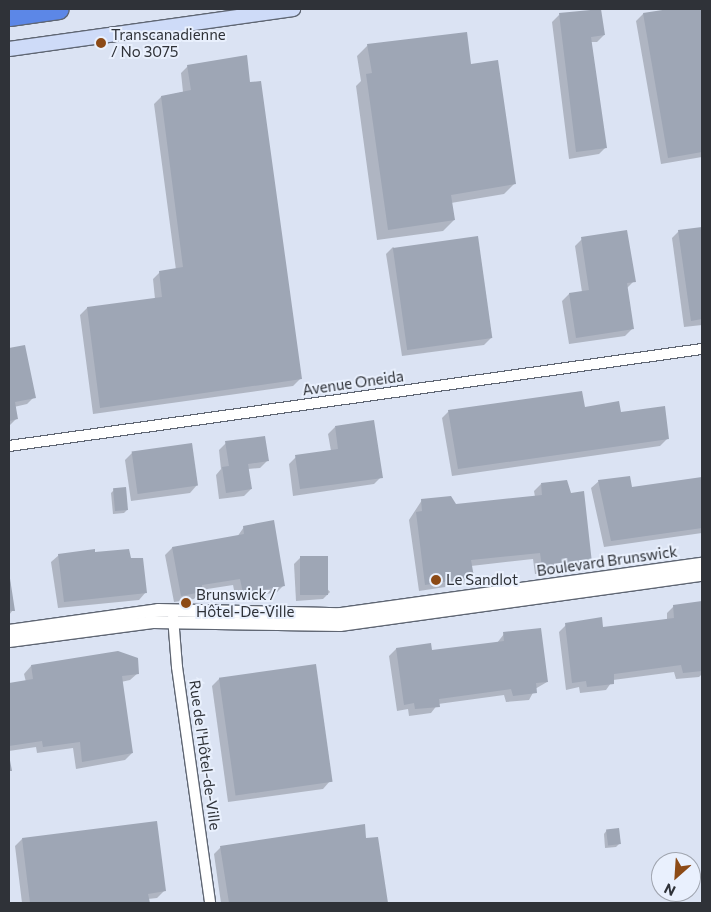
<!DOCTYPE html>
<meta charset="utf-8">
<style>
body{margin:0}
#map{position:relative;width:711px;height:912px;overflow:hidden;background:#dbe3f3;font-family:Commissioner,sans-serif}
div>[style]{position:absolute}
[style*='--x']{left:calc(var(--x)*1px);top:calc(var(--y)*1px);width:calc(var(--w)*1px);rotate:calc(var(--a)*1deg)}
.shadow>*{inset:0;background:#0003}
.building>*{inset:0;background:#9ea6b5;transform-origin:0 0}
.roads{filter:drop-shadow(1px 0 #5f6673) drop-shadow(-1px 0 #5f6673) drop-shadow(0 1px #5f6673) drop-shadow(0 -1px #5f6673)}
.minor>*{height:10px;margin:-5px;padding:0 5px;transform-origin:5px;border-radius:5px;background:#fff}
.tertiary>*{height:12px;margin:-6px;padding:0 6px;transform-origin:6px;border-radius:6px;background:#fff}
.secondary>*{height:14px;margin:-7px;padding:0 7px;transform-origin:7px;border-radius:7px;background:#cedbf8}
.motorway>*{height:19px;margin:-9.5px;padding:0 9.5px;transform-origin:9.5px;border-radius:9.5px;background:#5c87e7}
.dots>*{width:14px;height:14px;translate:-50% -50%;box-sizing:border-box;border:2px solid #e9f0fd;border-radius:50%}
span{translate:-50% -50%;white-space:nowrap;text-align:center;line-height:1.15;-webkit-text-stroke:4px #e9f0fd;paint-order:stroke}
.poi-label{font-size:15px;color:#2f3238}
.left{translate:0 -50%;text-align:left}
.street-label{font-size:15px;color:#2f3238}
.frame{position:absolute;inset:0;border:10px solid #2f3238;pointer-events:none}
.north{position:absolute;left:651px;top:852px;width:50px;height:50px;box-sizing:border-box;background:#e9f0fd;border:1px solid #9fa4ae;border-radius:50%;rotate:206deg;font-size:14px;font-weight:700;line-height:20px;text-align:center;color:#2f3238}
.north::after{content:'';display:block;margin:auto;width:18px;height:22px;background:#8c4a16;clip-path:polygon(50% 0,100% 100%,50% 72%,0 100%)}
</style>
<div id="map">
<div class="shadow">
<i style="clip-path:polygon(662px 9px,702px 9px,702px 157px,661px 164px,636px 21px,643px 14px,662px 11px)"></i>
<i style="clip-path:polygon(559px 15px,604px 35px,597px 42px,591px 42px,606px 147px,599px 154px,569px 159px,552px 22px)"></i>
<i style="clip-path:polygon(368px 45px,469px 65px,515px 183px,504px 194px,451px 203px,454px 220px,443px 231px,377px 240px,356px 86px,361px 81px,357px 56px)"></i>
<i style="clip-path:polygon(188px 66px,249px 84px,300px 379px,293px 386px,93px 414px,80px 315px,87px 308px,155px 299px,153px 279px,160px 272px,176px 270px,154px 104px,161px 97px,183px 92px,181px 73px)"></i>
<i style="clip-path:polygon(702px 228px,702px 325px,684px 327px,672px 238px,679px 231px)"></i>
<i style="clip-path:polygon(582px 239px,634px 281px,627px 288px,633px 328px,625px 336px,569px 344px,562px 301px,569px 294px,582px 292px,575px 246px)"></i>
<i style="clip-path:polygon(393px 247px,491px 338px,484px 345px,402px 356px,386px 254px)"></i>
<i style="clip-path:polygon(24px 346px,34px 397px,27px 404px,14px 407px,16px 419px,9px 426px,9px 349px)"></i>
<i style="clip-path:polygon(584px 408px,620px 414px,668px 438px,660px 446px,452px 476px,442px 418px,449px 411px)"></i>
<i style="clip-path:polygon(335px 427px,381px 477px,374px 484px,293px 496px,289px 464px,296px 457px,331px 451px,328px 434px)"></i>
<i style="clip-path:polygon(226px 443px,267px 461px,260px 468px,248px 469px,251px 489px,244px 496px,219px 499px,216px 475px,221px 469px,219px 450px)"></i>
<i style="clip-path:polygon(132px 453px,197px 485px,190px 493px,131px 501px,125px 460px)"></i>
<i style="clip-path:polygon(702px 478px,702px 533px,604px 547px,591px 488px,599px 481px,631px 488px)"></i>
<i style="clip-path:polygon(541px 484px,590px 562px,583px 569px,535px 574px,533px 559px,471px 566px,472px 577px,465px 584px,419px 591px,409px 520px,422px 500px,455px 506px,535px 497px,534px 491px)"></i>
<i style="clip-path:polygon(114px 490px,127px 510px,124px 513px,113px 514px,111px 493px)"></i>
<i style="clip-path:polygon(244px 527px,284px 585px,277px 592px,236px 600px,233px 585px,201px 590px,194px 599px,174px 602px,165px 555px,172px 548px,237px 537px)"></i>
<i style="clip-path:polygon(94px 553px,130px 560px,146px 592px,139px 600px,58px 608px,51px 562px,59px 555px)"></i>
<i style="clip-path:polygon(301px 557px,330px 592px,323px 599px,296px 601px,294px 564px)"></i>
<i style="clip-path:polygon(9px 572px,13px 610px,9px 615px)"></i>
<i style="clip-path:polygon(702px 603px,702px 674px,699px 677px,676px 679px,674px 672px,613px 680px,606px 690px,580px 693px,579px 687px,566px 690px,559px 632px,566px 625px,602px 629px,667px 620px,667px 613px,674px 606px)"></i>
<i style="clip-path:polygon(504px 634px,547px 682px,535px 689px,529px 700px,506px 702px,504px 695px,438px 704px,431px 713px,409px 716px,408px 709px,397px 711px,389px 656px,396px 649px,430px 645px,431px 651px,497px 643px)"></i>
<i style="clip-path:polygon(315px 665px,330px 781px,323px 789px,228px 802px,212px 686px,219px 679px)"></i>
<i style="clip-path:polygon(31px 666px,138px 673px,130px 680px,121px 682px,132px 753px,125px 760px,76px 769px,73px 748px,37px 753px,36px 747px,9px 751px,9px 685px,26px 682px,24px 674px)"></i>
<i style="clip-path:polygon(607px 830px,619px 844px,616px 847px,605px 848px,604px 834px)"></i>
<i style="clip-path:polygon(22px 839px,164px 891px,157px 898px,148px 899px,149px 903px,22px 903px,15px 846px)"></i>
<i style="clip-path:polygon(377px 839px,387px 903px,221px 903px,214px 854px,221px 847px)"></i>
</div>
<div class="building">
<i style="clip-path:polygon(601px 9px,605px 35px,591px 37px,607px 148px,576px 152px,559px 13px)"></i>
<i style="clip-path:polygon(669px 9px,702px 9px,702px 152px,668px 158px,643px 13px)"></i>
<i style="clip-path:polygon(467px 32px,471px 64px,498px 60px,516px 184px,451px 195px,455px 220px,388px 230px,366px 74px,372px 73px,367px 44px)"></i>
<i style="clip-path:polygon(247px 55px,250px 82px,261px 81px,302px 379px,100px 408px,87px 307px,162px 297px,159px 271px,183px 267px,161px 96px,191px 90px,187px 65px)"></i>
<i style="clip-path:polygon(702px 227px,702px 319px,691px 321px,678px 230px)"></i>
<i style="clip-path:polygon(627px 230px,636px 282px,627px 283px,634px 329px,576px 338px,569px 293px,589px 290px,581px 237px)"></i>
<i style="left:478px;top:236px;width:103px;height:86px;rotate:82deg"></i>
<i style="clip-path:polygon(25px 345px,36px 398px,15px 402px,18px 419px,9px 421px,9px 348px)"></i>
<i style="clip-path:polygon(582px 391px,585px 407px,619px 401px,621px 412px,665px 406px,669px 439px,458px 469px,448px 410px)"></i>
<i style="clip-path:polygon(374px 420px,383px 478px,300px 489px,295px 455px,338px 449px,335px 426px)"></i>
<i style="clip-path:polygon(265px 436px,269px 461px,248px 464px,252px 489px,226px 493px,222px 467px,229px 466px,225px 441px)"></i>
<i style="left:192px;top:443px;width:43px;height:61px;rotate:82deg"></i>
<i style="clip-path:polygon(630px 476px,632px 487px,702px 477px,702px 528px,611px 541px,598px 480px)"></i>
<i style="clip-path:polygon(567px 480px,571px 493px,584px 491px,592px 563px,542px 567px,540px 553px,471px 560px,474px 577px,425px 585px,416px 512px,422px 511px,421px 499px,451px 496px,456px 504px,542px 495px,541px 483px)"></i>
<i style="left:126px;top:487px;width:23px;height:13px;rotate:85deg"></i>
<i style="clip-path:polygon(274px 520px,285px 586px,243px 593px,240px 579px,202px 585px,202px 592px,181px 596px,172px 547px,244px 534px,243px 526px)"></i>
<i style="clip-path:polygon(95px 549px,95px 552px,129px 549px,131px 558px,143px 558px,147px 593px,64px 602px,58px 554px)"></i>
<i style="left:300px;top:556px;width:28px;height:39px"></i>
<i style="clip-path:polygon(9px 572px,15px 611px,9px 611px)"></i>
<i style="clip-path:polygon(702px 601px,702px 671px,683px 673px,681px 665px,614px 674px,614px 684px,587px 687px,586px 681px,572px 683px,565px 623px,602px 617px,603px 627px,674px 618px,673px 605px)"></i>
<i style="clip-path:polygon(541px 628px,548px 682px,536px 683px,537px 693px,513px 696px,511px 689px,439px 699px,440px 707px,415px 709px,414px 703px,404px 705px,396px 648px,431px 643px,432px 650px,504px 641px,503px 632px)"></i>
<i style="clip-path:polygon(118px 651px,138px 658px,139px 674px,122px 676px,133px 753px,82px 762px,80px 742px,43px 747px,42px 741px,9px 746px,9px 683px,33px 679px,31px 665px)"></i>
<i style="left:316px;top:664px;width:119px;height:98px;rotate:82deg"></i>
<i style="clip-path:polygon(9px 755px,12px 771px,9px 771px)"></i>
<i style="clip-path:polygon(157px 821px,166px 891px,148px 894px,150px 903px,30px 903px,22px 838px)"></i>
<i style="clip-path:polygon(365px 824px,366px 838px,378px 837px,388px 903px,229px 903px,220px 846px)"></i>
<i style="left:619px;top:828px;width:16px;height:13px;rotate:83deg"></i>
</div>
<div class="roads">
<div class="minor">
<i style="--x:9;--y:446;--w:700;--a:-7.97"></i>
<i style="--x:173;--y:617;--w:50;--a:85.4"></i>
<i style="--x:177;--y:667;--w:238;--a:82"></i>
</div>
<div class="tertiary">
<i style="--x:9;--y:631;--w:150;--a:-8"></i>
<i style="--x:158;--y:610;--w:182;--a:1.3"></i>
<i style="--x:340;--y:614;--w:365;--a:-7.9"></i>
<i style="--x:9;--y:641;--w:145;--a:-7.5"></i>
<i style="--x:153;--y:622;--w:187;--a:0.9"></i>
<i style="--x:340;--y:625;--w:365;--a:-7.9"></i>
</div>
<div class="secondary">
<i style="--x:9;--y:49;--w:287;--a:-8"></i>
</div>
<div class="motorway">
<i style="--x:9;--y:16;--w:50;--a:-8"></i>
</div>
</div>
<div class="dots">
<i style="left:101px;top:43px;background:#8c4a16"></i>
<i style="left:436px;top:580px;background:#8c4a16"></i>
<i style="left:186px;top:603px;background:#8c4a16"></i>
</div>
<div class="poi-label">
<span class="left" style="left:111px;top:43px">Transcanadienne<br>/ No 3075</span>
<span class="left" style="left:446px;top:580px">Le Sandlot</span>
<span class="left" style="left:196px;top:603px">Brunswick /<br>Hôtel-De-Ville</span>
</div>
<div class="street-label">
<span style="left:353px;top:383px;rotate:-8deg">Avenue Oneida</span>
<span style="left:607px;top:561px;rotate:-8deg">Boulevard Brunswick</span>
<span style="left:205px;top:755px;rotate:82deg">Rue de l'Hôtel-de-Ville</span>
</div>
<div class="frame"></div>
<div class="north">N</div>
</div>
